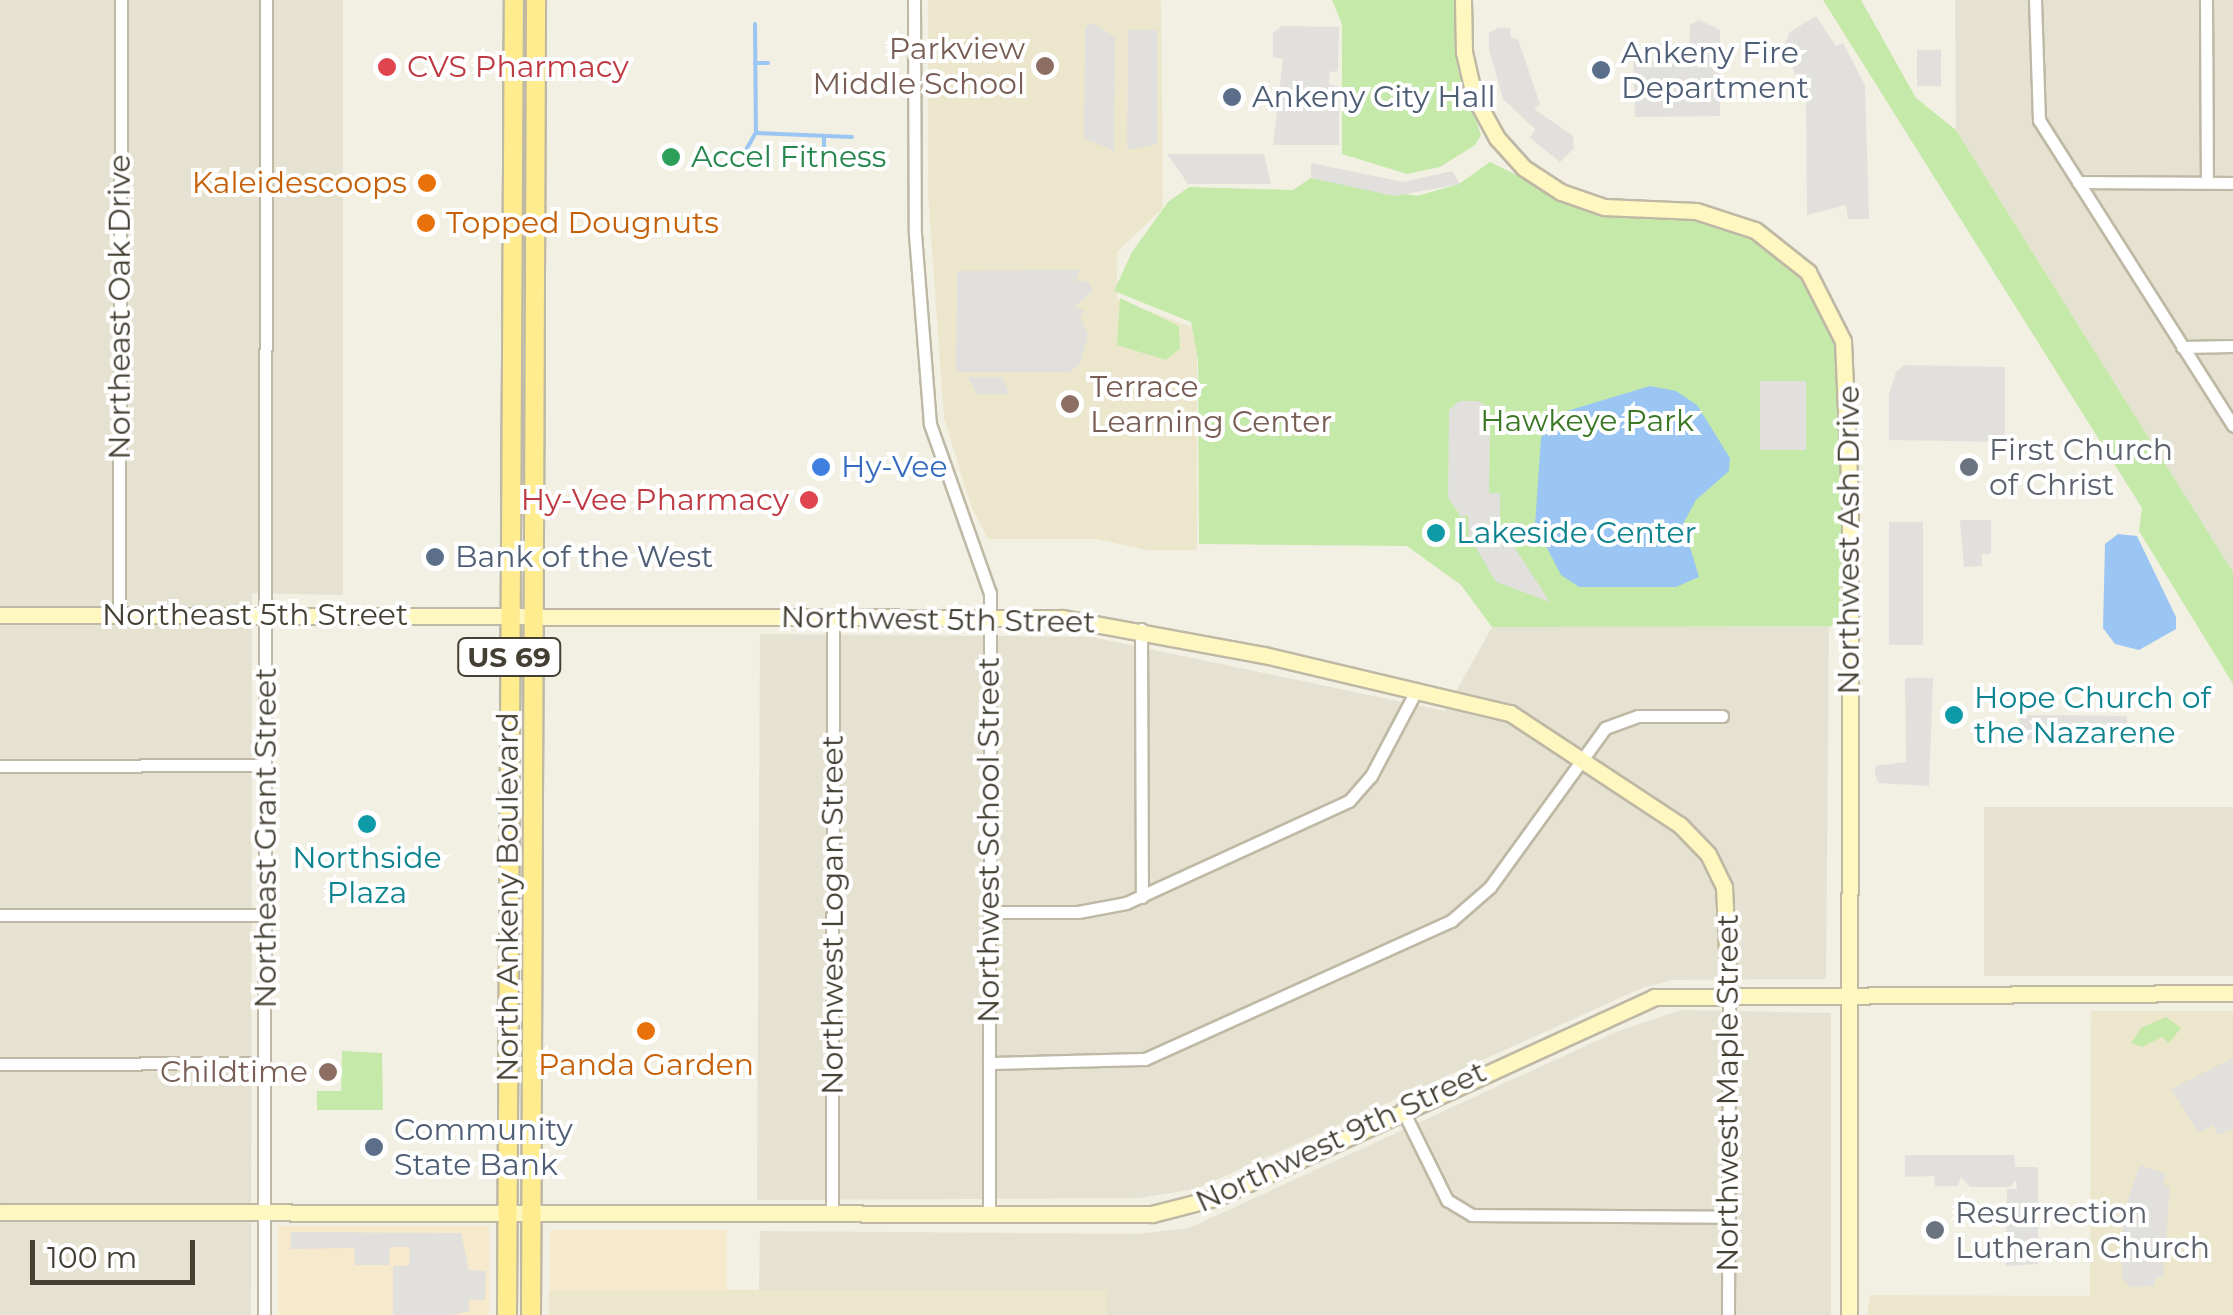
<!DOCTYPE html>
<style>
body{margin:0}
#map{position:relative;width:2233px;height:1315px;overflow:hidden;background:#f2efe3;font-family:Montserrat,sans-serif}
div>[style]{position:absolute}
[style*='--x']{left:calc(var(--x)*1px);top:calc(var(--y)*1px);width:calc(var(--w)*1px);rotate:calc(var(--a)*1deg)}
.residential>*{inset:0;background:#e6e2d1;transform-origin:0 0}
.commercial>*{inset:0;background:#f6e9cc;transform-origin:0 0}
.education>*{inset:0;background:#ece7cc;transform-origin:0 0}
.green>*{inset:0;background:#c5e9a9}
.parking>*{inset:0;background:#e2e0dc;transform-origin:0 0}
.water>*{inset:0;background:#9bc5f3}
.stream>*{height:4px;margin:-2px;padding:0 2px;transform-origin:2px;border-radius:2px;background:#9bc5f3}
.roads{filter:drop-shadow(2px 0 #beb8a5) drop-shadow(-2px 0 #beb8a5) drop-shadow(0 2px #beb8a5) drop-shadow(0 -2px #beb8a5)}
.street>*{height:11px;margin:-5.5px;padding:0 5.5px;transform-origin:5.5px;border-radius:5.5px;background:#fff}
.secondary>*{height:15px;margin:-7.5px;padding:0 7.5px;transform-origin:7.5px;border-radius:7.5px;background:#fff7c0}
.primary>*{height:18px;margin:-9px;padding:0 9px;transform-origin:9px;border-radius:9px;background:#ffec8f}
.dots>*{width:28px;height:28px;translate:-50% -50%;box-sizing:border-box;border:5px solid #fff;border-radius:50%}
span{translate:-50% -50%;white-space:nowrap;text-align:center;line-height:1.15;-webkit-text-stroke:8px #fff;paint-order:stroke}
.shield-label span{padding:2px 8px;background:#fff;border:2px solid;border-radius:8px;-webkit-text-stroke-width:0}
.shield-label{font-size:28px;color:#443f33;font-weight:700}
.education-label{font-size:30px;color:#785e54}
.right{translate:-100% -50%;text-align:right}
.left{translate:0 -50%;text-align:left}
.service-label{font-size:30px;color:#4e5e75}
.health-label{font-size:30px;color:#be3a42}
.leisure-label{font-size:30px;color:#27864d}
.food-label{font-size:30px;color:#c56008}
.street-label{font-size:30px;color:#443f33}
.park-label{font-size:30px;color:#3b7725}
.worship-label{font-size:30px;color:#5b616d}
.shop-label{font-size:30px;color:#366cbe}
.culture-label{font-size:30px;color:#0d838f}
.scale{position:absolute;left:30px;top:1240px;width:165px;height:45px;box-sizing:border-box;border:5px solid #443f33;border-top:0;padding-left:12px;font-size:30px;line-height:35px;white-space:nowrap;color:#443f33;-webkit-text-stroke:8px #fff;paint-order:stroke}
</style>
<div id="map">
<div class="residential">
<i style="clip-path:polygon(0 0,343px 0,343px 595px,252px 593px,251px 1315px,0 1315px)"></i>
<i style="clip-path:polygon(1955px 0,2233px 0,2233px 572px,1956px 130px)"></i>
<i style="clip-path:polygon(1829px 626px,1826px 979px,1672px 980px,1642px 988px,1196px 1189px,1139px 1198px,757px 1200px,760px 634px,1092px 637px,1445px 711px,1492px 627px)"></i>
<i style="left:1984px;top:807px;width:249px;height:169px"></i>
<i style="clip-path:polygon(1681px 1010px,1831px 1013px,1831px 1315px,1107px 1315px,1106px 1293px,759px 1291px,760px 1231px,1137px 1234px,1189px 1228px,1618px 1031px)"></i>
</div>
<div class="commercial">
<i style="left:278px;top:1226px;width:211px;height:89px"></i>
<i style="left:550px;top:1230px;width:177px;height:60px"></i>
</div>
<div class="education">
<i style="clip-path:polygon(928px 0,1161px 0,1163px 208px,1117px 252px,1117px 299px,1197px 329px,1197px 550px,1147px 550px,1096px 539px,988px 539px,971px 506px,944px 418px,928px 192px)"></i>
<i style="clip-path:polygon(2091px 1011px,2233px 1011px,2233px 1315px,1867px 1315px,1870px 1295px,2090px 1296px)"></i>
<i style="left:549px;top:1290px;width:558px;height:25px"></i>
</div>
<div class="green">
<i style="clip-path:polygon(1332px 0,1455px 0,1458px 71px,1481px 135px,1475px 145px,1440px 167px,1407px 174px,1342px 154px,1342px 24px)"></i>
<i style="clip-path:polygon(1823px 0,1861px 0,1916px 98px,1956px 130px,2233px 572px,2233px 684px,2139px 531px,2142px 508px)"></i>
<i style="clip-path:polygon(1490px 162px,1599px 215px,1699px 219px,1751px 236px,1808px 285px,1830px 321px,1842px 382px,1842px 626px,1492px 627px,1461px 585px,1407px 546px,1199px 544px,1198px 360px,1191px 322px,1114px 291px,1132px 252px,1168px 202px,1189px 187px,1293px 190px,1311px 178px,1417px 196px,1459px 184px)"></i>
<i style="clip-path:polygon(1120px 298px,1179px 326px,1180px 349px,1166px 360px,1117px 345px)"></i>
<i style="clip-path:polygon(2166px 1017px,2181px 1028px,2169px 1043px,2162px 1037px,2142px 1047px,2131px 1043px,2141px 1028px)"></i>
<i style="clip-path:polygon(342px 1051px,382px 1053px,383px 1110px,317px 1110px,317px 1091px,341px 1091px)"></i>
</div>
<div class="parking">
<i style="clip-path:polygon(1816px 16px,1836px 46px,1843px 43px,1865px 85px,1869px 219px,1848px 219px,1846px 205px,1807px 215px,1806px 102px,1784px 46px,1790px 32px)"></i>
<i style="clip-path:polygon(1699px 20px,1720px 30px,1720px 116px,1635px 117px,1633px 60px,1689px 64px,1690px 25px)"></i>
<i style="clip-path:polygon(1094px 23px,1115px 37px,1114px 151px,1084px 138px,1085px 27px)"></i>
<i style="clip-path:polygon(1282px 26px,1339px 27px,1338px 71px,1330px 72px,1329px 84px,1339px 87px,1339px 145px,1273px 145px,1283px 59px,1273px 57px,1273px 33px)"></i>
<i style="clip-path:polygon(1498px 28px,1510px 28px,1511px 38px,1518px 39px,1540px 104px,1534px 109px,1573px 136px,1574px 148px,1560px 162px,1530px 138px,1535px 129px,1503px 99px,1489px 49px,1489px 33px)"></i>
<i style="clip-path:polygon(1128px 30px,1157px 30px,1157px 144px,1134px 149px,1127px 149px)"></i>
<i style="left:1917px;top:50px;width:24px;height:36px"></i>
<i style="clip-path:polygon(1167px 154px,1264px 154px,1271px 184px,1188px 184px)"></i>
<i style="clip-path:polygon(1311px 163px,1403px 182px,1452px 171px,1460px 184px,1394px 196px,1311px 178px)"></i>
<i style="clip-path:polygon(1080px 270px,1075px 281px,1088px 281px,1093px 290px,1075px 307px,1085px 311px,1080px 316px,1088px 335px,1080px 364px,1070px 372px,956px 372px,957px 271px)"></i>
<i style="clip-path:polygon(1905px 365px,2005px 367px,2005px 442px,1889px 440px,1889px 395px,1896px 372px)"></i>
<i style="clip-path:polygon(968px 377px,1002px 377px,1010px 394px,977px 394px)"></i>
<i style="left:1806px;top:381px;width:69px;height:46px;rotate:90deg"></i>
<i style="clip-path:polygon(1459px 401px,1479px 401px,1490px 409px,1489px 493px,1500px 493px,1500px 525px,1550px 602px,1496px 582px,1469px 536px,1468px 515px,1461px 517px,1448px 497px,1449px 410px)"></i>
<i style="clip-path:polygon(1960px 520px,1991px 520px,1991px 554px,1982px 554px,1982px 566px,1964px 567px)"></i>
<i style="left:1889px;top:522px;width:34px;height:123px"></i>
<i style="clip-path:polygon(1905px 678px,1933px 678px,1929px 786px,1878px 783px,1875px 774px,1875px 766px,1906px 762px)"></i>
<i style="clip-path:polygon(2019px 715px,2127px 716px,2128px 738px,2021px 740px)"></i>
<i style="clip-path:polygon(2233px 1058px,2233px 1129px,2217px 1135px,2213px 1125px,2199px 1133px,2171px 1089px)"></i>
<i style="clip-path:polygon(1905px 1155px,2014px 1155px,2015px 1167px,2038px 1167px,2038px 1264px,2006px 1266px,2007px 1189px,2017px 1189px,2016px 1180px,2010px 1187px,1970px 1187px,1961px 1177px,1958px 1186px,1935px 1186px,1934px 1176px,1905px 1177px)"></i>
<i style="clip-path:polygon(2140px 1165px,2166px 1174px,2163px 1184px,2170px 1187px,2163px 1277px,2155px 1278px,2154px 1286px,2130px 1287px,2122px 1277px,2123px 1213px)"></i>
<i style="clip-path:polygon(291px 1232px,461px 1233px,469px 1270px,486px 1271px,485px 1300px,469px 1300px,469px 1311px,451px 1315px,393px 1315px,393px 1266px,409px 1266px,410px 1247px,390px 1247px,389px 1265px,355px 1265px,354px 1248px,291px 1249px)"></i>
</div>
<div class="water">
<i style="clip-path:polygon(1650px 386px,1676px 391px,1697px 405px,1730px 458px,1729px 471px,1696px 500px,1683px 524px,1699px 577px,1676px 587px,1579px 587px,1561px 575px,1535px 525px,1541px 438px,1557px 414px)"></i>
<i style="clip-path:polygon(2118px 534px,2137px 536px,2176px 617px,2176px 629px,2139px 650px,2115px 644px,2103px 628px,2105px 544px)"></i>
</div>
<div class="stream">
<i style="--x:755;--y:24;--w:109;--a:89.5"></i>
<i style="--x:756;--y:133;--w:96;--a:2.4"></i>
<i style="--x:755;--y:63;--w:13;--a:0"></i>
<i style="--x:745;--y:152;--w:23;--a:-61"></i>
<i style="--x:824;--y:153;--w:16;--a:-90"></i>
</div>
<div class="roads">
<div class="street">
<i style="--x:914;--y:0;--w:234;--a:89.8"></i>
<i style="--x:915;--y:234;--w:191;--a:85.5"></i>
<i style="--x:930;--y:424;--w:179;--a:70.5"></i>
<i style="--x:990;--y:593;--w:620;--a:90.09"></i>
<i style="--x:2035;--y:0;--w:120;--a:88.1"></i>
<i style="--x:2039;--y:120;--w:362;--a:57.6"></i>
<i style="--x:2206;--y:0;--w:182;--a:89.7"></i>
<i style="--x:2078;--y:182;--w:155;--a:0.4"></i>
<i style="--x:2182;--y:347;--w:51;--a:-1.1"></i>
<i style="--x:119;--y:615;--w:615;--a:-89.81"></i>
<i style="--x:1141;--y:629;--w:268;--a:89.8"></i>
<i style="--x:0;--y:766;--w:265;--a:-0.2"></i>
<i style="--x:990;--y:912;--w:88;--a:0"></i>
<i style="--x:1078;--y:912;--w:49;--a:-10.6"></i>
<i style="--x:1126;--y:903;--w:245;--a:-24.6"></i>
<i style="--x:1349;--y:801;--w:33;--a:-49"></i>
<i style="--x:1371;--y:776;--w:98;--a:-62.1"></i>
<i style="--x:0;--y:915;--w:266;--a:0"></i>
<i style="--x:989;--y:1063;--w:156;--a:-1.5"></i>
<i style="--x:1145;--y:1059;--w:336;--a:-24.3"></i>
<i style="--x:1451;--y:921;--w:52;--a:-41.1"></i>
<i style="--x:1490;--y:887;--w:196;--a:-54.1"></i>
<i style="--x:1605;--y:728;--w:35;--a:-20"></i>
<i style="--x:1638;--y:716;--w:84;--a:0"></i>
<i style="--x:0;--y:1064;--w:264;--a:-0.2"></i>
<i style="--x:1402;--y:1109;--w:102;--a:63.7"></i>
<i style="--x:1447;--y:1200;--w:29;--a:31"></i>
<i style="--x:1472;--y:1215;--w:257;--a:0.4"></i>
<i style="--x:832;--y:1212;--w:594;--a:-89.9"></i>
<i style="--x:264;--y:1315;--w:1315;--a:-89.91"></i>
<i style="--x:1728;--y:1315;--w:322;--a:-89.8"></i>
</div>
<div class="secondary">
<i style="--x:1463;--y:0;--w:52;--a:88.9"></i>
<i style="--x:1464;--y:52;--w:45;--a:77.2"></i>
<i style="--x:1474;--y:96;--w:48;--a:61.3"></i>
<i style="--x:1497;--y:138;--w:40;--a:48"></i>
<i style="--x:1524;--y:168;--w:44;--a:33"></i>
<i style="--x:1561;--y:192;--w:46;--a:19.2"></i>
<i style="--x:1604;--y:207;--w:92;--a:2.5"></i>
<i style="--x:1696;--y:211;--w:62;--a:17.9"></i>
<i style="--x:1755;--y:230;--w:68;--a:38.4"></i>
<i style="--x:1808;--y:272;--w:77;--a:63.1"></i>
<i style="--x:1843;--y:341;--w:163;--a:87.5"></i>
<i style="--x:1850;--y:504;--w:811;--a:90.07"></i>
<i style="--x:0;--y:615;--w:1062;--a:0.16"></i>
<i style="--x:1062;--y:618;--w:205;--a:10.4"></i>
<i style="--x:1264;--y:655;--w:253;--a:13.3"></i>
<i style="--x:1510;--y:713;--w:204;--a:33.4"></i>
<i style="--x:1680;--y:825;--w:40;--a:46"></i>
<i style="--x:1708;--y:854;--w:37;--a:64"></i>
<i style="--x:1724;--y:887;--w:106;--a:87.3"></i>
<i style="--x:0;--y:1212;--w:1152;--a:0.1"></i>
<i style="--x:1152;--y:1214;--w:68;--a:-14.4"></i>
<i style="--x:1218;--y:1197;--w:480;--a:-24.6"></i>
<i style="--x:1654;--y:997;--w:579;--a:-0.4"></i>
</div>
<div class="primary">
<i style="--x:507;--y:1315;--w:1315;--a:-89.7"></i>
<i style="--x:531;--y:1315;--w:1315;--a:-89.78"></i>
</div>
</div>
<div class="dots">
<i style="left:1045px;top:66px;background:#8d6e63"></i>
<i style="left:387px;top:67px;background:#e0444e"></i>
<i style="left:1601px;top:70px;background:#5c6f8a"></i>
<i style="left:1232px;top:97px;background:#5c6f8a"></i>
<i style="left:671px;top:157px;background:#2e9e5b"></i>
<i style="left:427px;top:183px;background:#e8710a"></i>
<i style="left:426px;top:223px;background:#e8710a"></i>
<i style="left:1070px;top:404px;background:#8d6e63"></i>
<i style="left:821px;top:467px;background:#3f7fe0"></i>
<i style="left:1969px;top:467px;background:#6b7280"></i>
<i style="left:809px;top:500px;background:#e0444e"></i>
<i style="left:1436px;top:533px;background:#0f9aa8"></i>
<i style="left:435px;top:557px;background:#5c6f8a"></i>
<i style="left:1954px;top:715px;background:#0f9aa8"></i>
<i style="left:367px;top:824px;background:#0f9aa8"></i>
<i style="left:646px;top:1031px;background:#e8710a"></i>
<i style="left:328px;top:1072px;background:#8d6e63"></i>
<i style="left:374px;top:1147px;background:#5c6f8a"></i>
<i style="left:1935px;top:1230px;background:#6b7280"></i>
</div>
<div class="shield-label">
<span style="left:509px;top:657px">US 69</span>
</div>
<div class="education-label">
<span class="right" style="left:1025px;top:66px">Parkview<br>Middle School</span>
<span class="left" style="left:1090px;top:404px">Terrace<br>Learning Center</span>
<span class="right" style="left:308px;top:1072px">Childtime</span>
</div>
<div class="service-label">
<span class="left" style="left:1621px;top:70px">Ankeny Fire<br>Department</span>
<span class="left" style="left:1252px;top:97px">Ankeny City Hall</span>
<span class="left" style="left:455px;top:557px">Bank of the West</span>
<span class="left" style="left:394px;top:1147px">Community<br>State Bank</span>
</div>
<div class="health-label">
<span class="left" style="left:407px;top:67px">CVS Pharmacy</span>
<span class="right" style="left:789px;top:500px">Hy-Vee Pharmacy</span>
</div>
<div class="leisure-label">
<span class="left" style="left:691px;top:157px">Accel Fitness</span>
</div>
<div class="food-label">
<span class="right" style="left:407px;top:183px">Kaleidescoops</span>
<span class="left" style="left:446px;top:223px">Topped Dougnuts</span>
<span style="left:646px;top:1065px">Panda Garden</span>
</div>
<div class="street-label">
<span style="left:120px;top:307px;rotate:-90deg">Northeast Oak Drive</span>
<span style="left:1849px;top:540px;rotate:-90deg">Northwest Ash Drive</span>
<span style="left:255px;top:615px">Northeast 5th Street</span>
<span style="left:938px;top:620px;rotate:1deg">Northwest 5th Street</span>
<span style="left:266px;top:838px;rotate:-90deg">Northeast Grant Street</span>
<span style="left:989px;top:840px;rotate:-90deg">Northwest School Street</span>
<span style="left:508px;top:897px;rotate:-90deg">North Ankeny Boulevard</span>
<span style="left:833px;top:915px;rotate:-90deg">Northwest Logan Street</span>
<span style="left:1728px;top:1093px;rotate:-90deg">Northwest Maple Street</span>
<span style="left:1341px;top:1137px;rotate:-25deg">Northwest 9th Street</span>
</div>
<div class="park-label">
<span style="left:1587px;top:421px">Hawkeye Park</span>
</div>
<div class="worship-label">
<span class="left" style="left:1989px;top:467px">First Church<br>of Christ</span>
<span class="left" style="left:1955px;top:1230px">Resurrection<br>Lutheran Church</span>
</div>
<div class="shop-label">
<span class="left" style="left:841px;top:467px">Hy-Vee</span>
</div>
<div class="culture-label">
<span class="left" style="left:1456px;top:533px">Lakeside Center</span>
<span class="left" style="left:1974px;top:715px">Hope Church of<br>the Nazarene</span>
<span style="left:367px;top:875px">Northside<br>Plaza</span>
</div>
<div class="scale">100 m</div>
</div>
